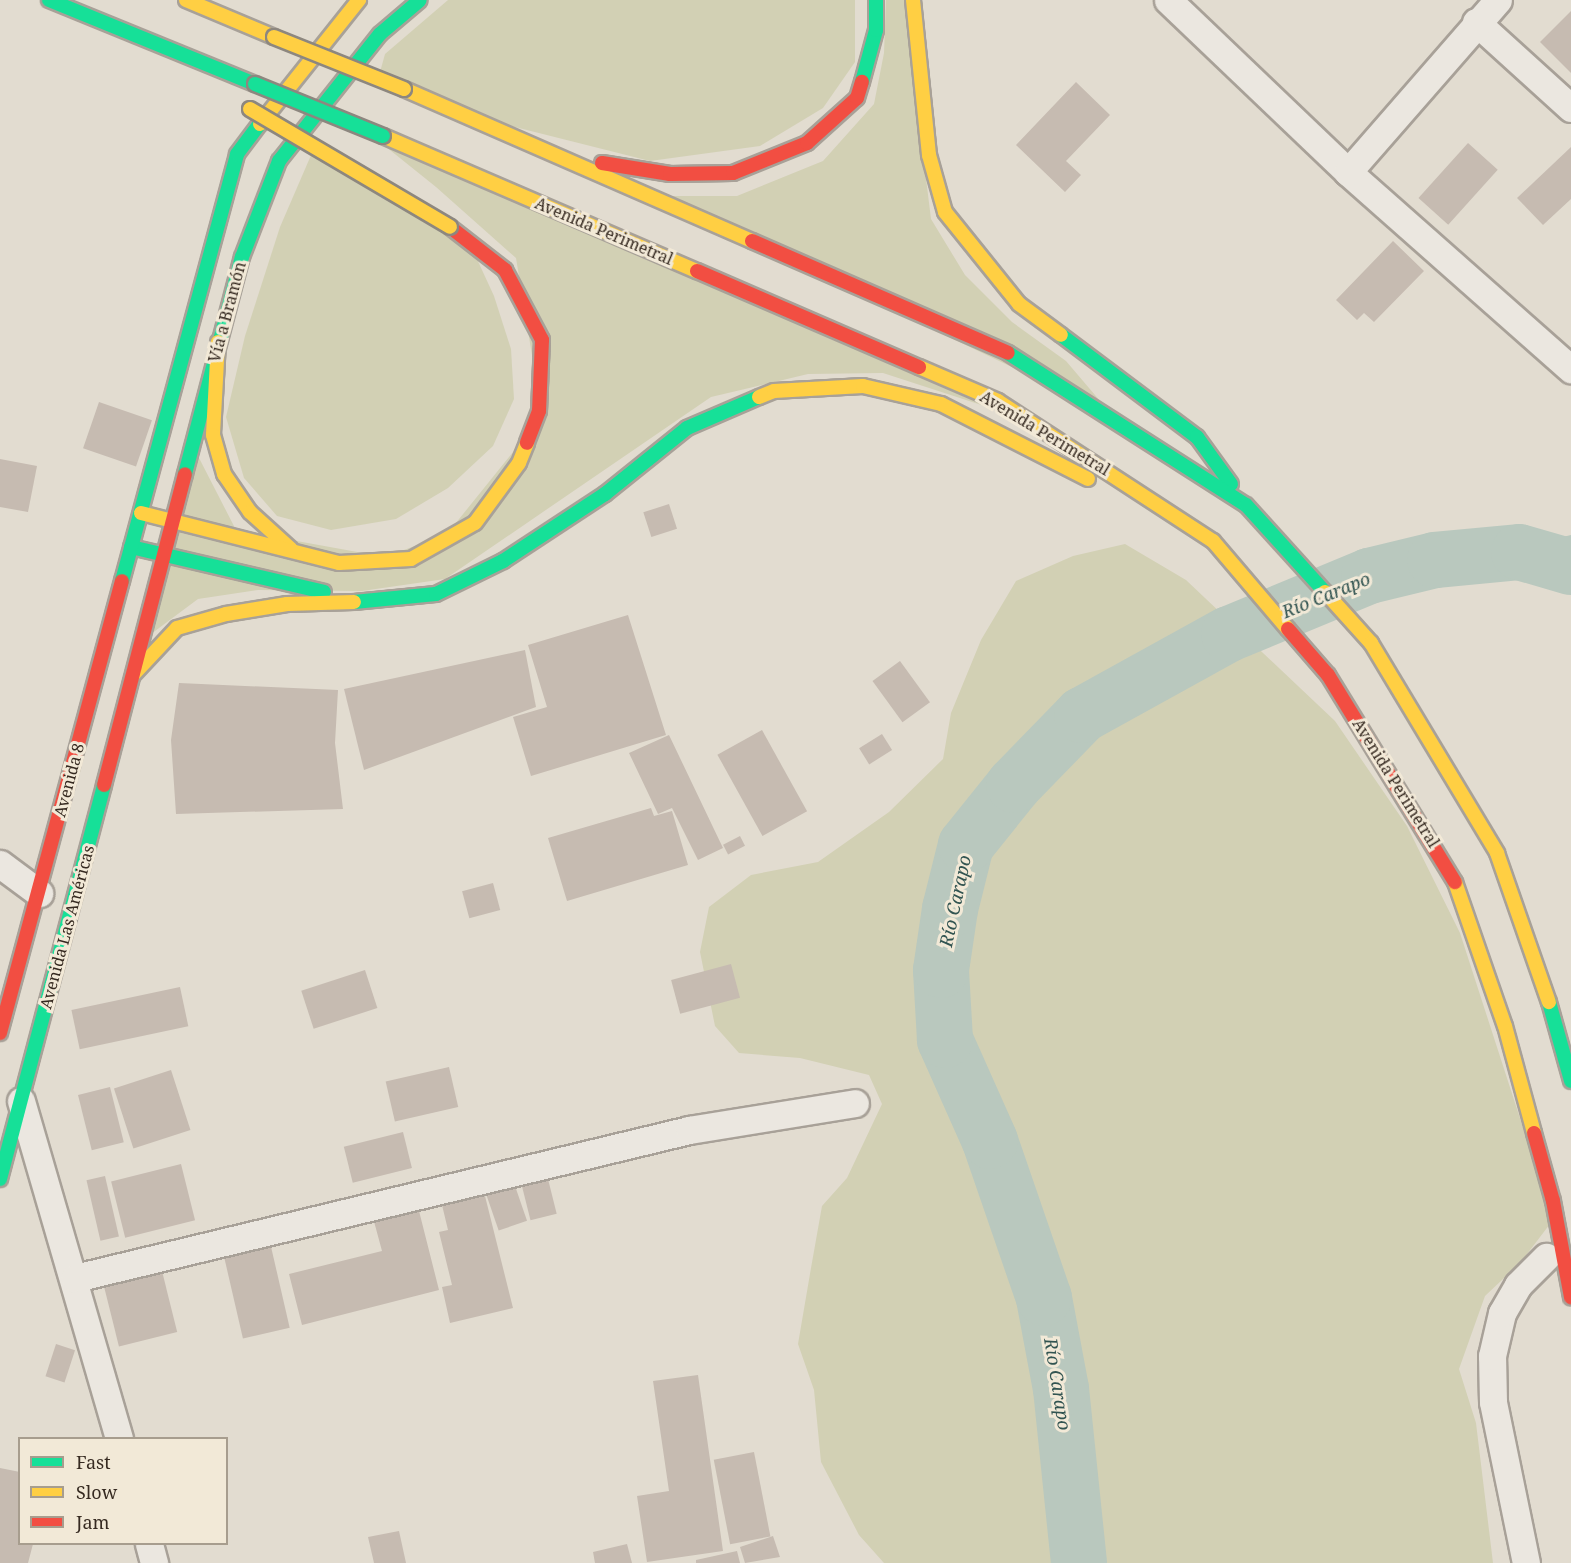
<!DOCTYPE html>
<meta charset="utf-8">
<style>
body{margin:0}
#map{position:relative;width:1571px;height:1563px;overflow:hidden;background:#e2dcd0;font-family:"Noto Serif",serif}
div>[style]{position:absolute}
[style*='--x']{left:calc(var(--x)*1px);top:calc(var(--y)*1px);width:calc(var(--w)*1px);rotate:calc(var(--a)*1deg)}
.green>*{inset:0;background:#d2d0b4}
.stream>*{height:9px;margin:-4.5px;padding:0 4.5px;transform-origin:4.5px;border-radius:4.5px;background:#b9c8be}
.river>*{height:56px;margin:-28px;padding:0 28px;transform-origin:28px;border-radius:28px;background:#b9c8be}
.building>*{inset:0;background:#c6bbb1;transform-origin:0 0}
.roads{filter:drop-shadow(2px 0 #a8a198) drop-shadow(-2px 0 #a8a198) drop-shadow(0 2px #a8a198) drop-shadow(0 -2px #a8a198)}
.street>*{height:27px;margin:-13.5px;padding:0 13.5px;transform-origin:13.5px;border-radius:13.5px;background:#ebe7e0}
.fast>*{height:14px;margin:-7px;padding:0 7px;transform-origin:7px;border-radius:7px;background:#16e098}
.slow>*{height:14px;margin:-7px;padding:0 7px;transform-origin:7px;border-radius:7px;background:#ffcf43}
.jam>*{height:14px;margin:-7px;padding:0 7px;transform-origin:7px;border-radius:7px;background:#f24e42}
.bridges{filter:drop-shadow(2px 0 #8d877f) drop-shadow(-2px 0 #8d877f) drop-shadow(0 2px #8d877f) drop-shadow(0 -2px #8d877f)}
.fast-bridge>*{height:14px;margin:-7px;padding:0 7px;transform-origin:7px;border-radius:7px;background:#16e098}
.slow-bridge>*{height:14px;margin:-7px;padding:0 7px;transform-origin:7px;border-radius:7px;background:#ffcf43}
span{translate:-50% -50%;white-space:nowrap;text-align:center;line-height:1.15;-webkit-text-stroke:6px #f2e9d7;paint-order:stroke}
.street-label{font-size:16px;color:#362a21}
.water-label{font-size:18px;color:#325451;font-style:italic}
.legend{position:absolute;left:18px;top:1437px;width:210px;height:108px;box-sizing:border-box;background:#f2e9d7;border:2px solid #a79d8e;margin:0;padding:8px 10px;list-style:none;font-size:18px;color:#362a21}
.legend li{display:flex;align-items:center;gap:12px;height:30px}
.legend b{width:30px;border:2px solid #a79d8e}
</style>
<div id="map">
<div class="green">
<i style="clip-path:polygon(448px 0,855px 0,855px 62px,823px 108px,760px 146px,650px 161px,455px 112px,377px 83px,385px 54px)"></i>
<i style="clip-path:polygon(886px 0,904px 0,931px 219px,965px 275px,1012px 322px,1066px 361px,1112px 415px,654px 196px,737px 196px,823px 161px,874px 104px,884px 53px)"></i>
<i style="clip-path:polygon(350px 118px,1006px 413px,883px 373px,808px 374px,711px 397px,445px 579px,362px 591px,258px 590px,198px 599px,151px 634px,198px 456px,236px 530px,385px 557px,447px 534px,542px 416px,516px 258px,436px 187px)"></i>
<i style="clip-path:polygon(318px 139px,476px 257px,494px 296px,511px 349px,514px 399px,493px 446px,448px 488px,396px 519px,331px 530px,277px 516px,244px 478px,226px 417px,245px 336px,280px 227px)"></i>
<i style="clip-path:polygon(1125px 544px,1186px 580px,1335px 721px,1407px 826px,1460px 933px,1553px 1220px,1521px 1262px,1485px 1296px,1459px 1369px,1476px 1423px,1493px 1563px,884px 1563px,859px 1535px,821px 1462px,814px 1390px,798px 1344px,811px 1268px,822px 1206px,847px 1178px,882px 1104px,869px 1075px,800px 1058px,739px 1053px,715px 1026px,700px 952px,709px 907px,751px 875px,818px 862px,889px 812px,943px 759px,951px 713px,981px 640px,1016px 581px,1073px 556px)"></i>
</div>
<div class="stream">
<i style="--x:1519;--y:552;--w:54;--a:-14"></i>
</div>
<div class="river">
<i style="--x:1079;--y:1563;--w:175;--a:-95.9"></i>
<i style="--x:1061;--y:1389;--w:93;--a:-100.6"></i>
<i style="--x:1044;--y:1298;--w:166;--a:-109"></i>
<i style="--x:990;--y:1141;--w:111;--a:-114"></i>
<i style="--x:945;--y:1040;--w:70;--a:-93.3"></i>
<i style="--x:941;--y:970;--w:62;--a:-81.6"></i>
<i style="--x:950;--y:909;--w:66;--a:-76"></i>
<i style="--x:966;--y:845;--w:77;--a:-51.3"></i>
<i style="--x:1014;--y:785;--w:98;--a:-45.8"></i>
<i style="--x:1082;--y:715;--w:168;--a:-28.9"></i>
<i style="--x:1229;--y:634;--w:152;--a:-22.5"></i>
<i style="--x:1369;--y:576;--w:68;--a:-13.6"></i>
<i style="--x:1435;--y:560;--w:84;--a:-5.4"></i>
<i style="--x:1519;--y:552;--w:54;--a:16.1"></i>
</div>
<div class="building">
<i style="clip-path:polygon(1571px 11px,1571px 73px,1540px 42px)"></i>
<i style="clip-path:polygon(1076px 82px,1110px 115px,1066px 161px,1081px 175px,1065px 192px,1016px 145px)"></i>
<i style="left:1468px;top:143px;width:40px;height:74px;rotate:42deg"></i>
<i style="clip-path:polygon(1571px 147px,1571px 199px,1543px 225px,1517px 198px)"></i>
<i style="clip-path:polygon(1393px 241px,1424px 271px,1374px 322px,1364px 313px,1357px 320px,1336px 300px)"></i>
<i style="left:99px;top:402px;width:56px;height:49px;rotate:19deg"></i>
<i style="clip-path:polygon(0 459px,37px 466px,28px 512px,0 507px)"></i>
<i style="left:669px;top:504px;width:26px;height:27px;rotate:72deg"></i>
<i style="clip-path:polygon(628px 615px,666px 735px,531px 776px,513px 717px,547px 707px,528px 645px)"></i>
<i style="clip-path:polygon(525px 650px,536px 707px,364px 770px,344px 689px)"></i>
<i style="left:900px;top:661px;width:51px;height:34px;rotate:54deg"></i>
<i style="clip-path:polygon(179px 683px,338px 690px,335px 743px,343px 809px,176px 814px,171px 740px)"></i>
<i style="left:762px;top:730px;width:93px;height:51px;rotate:61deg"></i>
<i style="left:882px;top:734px;width:19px;height:27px;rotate:58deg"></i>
<i style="clip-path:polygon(669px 735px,723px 848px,698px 860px,672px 808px,658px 814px,629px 753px)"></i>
<i style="clip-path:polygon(651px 808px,654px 816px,672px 811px,688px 865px,567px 901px,548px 838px)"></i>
<i style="left:740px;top:836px;width:11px;height:19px;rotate:63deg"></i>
<i style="left:493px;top:883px;width:28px;height:32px;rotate:75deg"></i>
<i style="left:731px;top:964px;width:35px;height:62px;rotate:75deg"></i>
<i style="left:365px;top:970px;width:40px;height:67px;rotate:72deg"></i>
<i style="left:180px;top:987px;width:40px;height:111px;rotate:78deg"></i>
<i style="left:449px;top:1067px;width:41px;height:65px;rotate:77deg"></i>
<i style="left:171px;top:1070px;width:63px;height:60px;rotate:72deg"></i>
<i style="left:110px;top:1087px;width:57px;height:33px;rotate:76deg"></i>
<i style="left:403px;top:1132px;width:37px;height:61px;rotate:76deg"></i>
<i style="left:181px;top:1164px;width:58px;height:72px;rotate:76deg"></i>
<i style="left:547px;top:1175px;width:40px;height:27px;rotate:76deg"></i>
<i style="left:105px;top:1176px;width:62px;height:19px;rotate:77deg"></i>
<i style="left:514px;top:1183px;width:40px;height:30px;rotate:71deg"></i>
<i style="clip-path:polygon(485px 1196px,513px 1308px,450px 1323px,442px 1287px,452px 1285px,439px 1232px,448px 1230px,442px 1205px)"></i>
<i style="clip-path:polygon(417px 1203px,439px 1290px,302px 1325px,289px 1274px,382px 1251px,372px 1214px)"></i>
<i style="left:269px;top:1238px;width:92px;height:48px;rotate:77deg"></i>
<i style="left:160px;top:1263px;width:71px;height:60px;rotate:76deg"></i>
<i style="left:56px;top:1344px;width:20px;height:34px;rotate:18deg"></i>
<i style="clip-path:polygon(698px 1375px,723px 1551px,647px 1562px,637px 1496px,669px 1491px,653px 1381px)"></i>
<i style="left:754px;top:1452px;width:86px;height:41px;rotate:79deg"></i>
<i style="clip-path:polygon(0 1468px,20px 1472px,20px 1544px,33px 1544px,28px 1563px,0 1563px)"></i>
<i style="clip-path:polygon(399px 1531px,406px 1563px,374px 1563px,368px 1537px)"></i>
<i style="clip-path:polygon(773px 1536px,780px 1557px,745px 1563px,740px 1547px)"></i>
<i style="clip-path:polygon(627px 1544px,632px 1563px,595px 1563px,593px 1552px)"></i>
<i style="clip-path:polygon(737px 1551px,740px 1563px,696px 1563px,696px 1560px)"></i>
</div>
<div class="roads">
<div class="street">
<i style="--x:1168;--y:0;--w:249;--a:43.7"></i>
<i style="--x:1348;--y:172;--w:298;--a:41.5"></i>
<i style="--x:1476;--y:22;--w:128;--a:42.2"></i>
<i style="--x:1348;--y:172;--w:228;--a:-48.9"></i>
<i style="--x:0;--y:864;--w:49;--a:36.6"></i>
<i style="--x:21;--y:1101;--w:351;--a:73.8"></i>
<i style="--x:75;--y:1278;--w:632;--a:-13.55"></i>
<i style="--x:689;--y:1130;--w:168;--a:-9.2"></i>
<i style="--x:149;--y:1544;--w:20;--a:75"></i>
<i style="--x:1526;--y:1563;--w:164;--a:-101.6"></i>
<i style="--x:1493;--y:1402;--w:46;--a:-91.2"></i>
<i style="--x:1492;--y:1356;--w:44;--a:-76.9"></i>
<i style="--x:1502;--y:1313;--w:32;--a:-60"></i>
<i style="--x:1518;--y:1285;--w:40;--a:-45"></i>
</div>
<div class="fast">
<i style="--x:49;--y:0;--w:222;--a:22.2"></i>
<i style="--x:862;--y:82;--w:54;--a:-74.9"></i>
<i style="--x:876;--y:30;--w:30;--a:-90"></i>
<i style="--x:1061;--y:335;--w:170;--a:36.9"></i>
<i style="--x:1197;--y:437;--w:58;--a:54.1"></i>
<i style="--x:1008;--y:353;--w:282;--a:32.6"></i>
<i style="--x:1246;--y:505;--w:118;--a:47.8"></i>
<i style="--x:185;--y:474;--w:224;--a:-75.3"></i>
<i style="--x:242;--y:257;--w:103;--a:-68.9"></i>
<i style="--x:279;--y:161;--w:162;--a:-51.5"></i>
<i style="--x:380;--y:34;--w:52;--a:-40.4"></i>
<i style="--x:131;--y:547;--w:198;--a:13.1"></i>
<i style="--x:122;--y:581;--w:442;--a:-74.9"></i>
<i style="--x:237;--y:154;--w:38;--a:-53"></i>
<i style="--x:354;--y:602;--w:82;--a:-5.6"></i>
<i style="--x:436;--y:594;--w:75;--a:-26.2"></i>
<i style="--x:503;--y:561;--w:122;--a:-33.3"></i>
<i style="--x:605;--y:494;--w:105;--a:-38.8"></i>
<i style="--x:687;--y:428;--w:78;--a:-23.3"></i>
<i style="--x:1549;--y:1002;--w:82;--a:74.4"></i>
<i style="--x:0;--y:1179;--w:407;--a:-75.2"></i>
</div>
<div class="slow">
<i style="--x:186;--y:0;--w:95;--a:22.8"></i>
<i style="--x:913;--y:0;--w:156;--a:84.1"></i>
<i style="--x:929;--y:155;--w:59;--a:74.3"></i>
<i style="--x:945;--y:212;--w:118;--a:51.2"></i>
<i style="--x:1019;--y:304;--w:52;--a:36.4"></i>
<i style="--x:404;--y:89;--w:380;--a:23.6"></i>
<i style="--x:260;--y:124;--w:159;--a:-51.4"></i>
<i style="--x:383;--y:136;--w:342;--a:23.3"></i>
<i style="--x:218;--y:342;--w:93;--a:93.1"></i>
<i style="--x:213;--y:435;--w:41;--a:74.2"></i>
<i style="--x:224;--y:474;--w:46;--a:55.6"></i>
<i style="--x:250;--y:512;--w:55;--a:42.1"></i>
<i style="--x:919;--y:367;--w:86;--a:23.3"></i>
<i style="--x:998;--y:401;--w:257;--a:33.1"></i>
<i style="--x:1213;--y:541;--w:116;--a:49.6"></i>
<i style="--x:759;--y:397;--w:16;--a:-22"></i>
<i style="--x:774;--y:391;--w:89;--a:-3.2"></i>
<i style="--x:863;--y:386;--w:80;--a:13"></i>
<i style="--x:941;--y:404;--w:165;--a:27"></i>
<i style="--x:141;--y:513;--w:204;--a:14.2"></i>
<i style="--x:339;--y:563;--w:72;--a:-3.2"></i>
<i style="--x:411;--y:559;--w:73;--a:-29.4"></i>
<i style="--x:475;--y:523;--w:74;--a:-53.7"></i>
<i style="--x:519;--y:463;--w:22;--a:-68"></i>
<i style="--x:1325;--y:592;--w:69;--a:48"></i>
<i style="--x:1371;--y:643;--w:245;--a:59"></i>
<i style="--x:1497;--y:853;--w:158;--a:70.8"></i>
<i style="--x:133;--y:675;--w:64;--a:-46.9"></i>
<i style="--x:177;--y:628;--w:51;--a:-15.9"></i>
<i style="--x:226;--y:614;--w:62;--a:-9.3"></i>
<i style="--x:287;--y:604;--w:67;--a:-1.7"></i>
<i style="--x:1455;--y:882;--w:152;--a:70.9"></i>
<i style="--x:1505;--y:1026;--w:111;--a:74.8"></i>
</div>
<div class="jam">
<i style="--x:602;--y:163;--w:69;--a:9.2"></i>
<i style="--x:670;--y:174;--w:63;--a:-0.9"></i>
<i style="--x:733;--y:173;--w:80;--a:-22.1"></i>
<i style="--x:807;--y:143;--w:67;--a:-42"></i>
<i style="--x:857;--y:98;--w:17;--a:-73"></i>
<i style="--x:450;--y:227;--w:70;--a:38"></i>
<i style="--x:505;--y:270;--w:79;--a:62.1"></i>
<i style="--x:542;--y:340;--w:71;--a:92.4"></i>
<i style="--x:539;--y:411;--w:34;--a:111"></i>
<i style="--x:752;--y:241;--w:279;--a:23.6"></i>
<i style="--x:697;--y:271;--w:242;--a:23.4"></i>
<i style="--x:1288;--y:629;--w:61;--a:49"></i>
<i style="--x:1328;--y:675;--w:243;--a:58.5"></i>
<i style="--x:104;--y:785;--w:321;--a:-75.4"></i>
<i style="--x:0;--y:1033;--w:468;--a:-74.9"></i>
<i style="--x:1534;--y:1133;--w:71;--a:74.4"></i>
<i style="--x:1553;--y:1201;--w:98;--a:79.4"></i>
</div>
</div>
<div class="bridges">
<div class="fast-bridge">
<i style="--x:255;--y:84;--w:138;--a:22.1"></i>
</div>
<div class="slow-bridge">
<i style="--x:274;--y:37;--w:140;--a:21.8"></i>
<i style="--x:250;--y:109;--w:232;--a:30.5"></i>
</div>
</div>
<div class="street-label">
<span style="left:604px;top:231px;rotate:23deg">Avenida Perimetral</span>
<span style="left:227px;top:312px;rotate:-75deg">Vía a Bramón</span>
<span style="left:1045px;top:433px;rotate:31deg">Avenida Perimetral</span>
<span style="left:69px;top:780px;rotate:-75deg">Avenida 8</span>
<span style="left:1396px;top:783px;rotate:58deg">Avenida Perimetral</span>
<span style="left:67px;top:927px;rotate:-75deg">Avenida Las Américas</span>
</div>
<div class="water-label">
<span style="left:1326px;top:595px;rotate:-22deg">Río Carapo</span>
<span style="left:955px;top:901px;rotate:-78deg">Río Carapo</span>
<span style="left:1058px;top:1384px;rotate:81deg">Río Carapo</span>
</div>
<ul class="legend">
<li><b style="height:8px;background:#16e098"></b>Fast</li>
<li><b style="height:8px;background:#ffcf43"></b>Slow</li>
<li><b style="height:8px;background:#f24e42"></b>Jam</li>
</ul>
</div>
